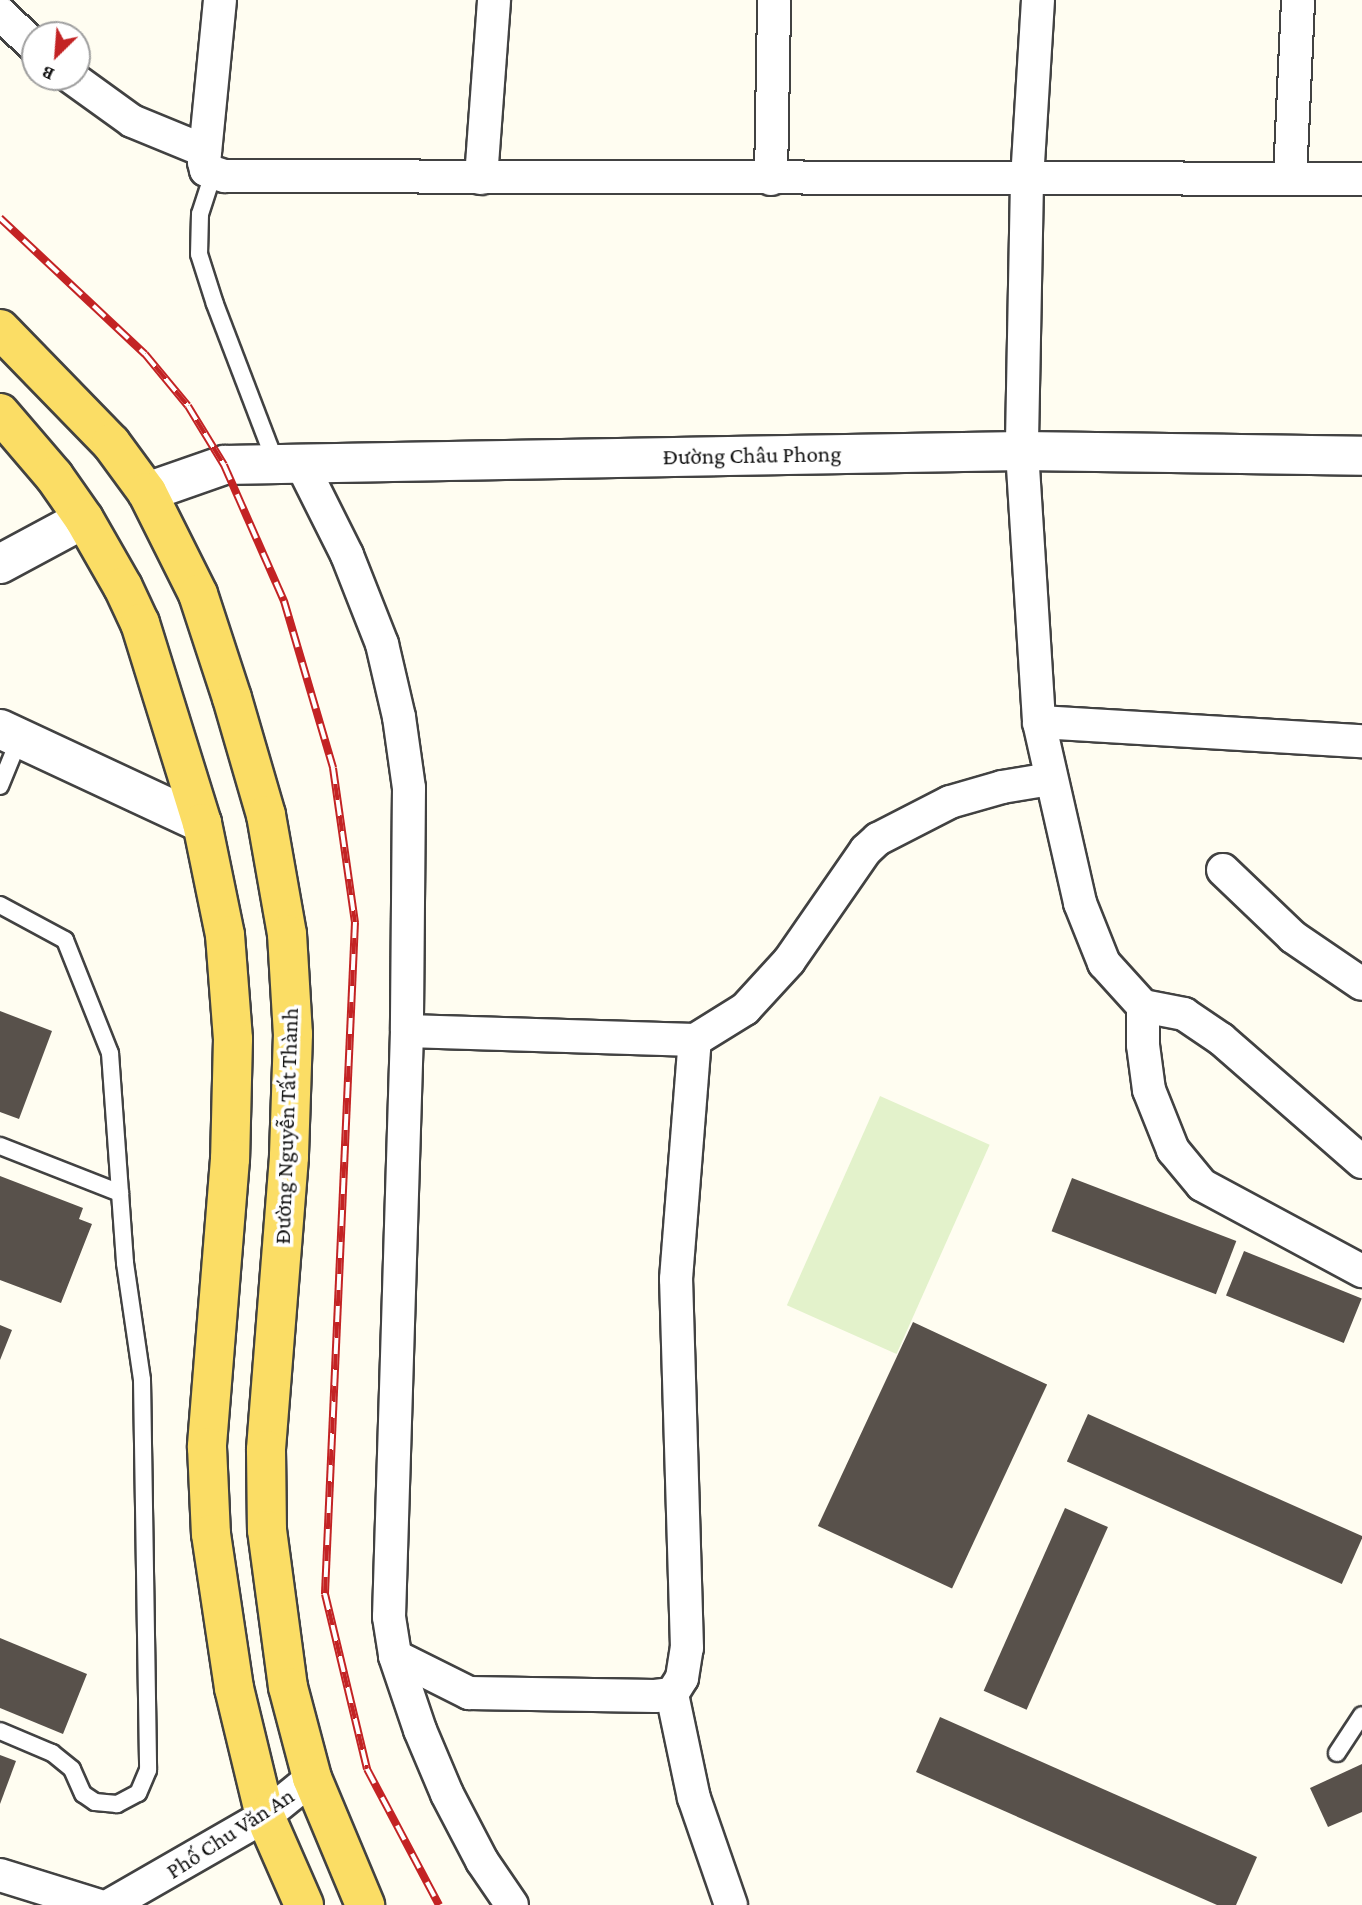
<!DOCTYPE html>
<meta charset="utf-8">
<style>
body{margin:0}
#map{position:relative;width:1362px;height:1905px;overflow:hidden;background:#fffdf1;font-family:"Crimson Pro",serif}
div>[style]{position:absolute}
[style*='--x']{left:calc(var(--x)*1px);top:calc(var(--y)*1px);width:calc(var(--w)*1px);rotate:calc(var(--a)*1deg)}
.pitch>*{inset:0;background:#e3f2cb;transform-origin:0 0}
.building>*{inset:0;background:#58514b;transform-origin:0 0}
.roads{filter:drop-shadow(2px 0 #424242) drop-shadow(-2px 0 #424242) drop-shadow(0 2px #424242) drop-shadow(0 -2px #424242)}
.service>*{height:16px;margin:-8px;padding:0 8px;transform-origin:8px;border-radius:8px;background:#fff}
.minor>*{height:32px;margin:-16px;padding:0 16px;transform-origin:16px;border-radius:16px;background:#fff}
.tertiary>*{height:38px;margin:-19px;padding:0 19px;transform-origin:19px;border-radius:19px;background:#fff}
.primary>*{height:38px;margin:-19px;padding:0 19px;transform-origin:19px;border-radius:19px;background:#fbdd65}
.rail>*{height:8px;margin-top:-4px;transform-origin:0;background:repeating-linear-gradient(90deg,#fff 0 16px,#c32324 0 32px);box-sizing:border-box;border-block:2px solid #c32324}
span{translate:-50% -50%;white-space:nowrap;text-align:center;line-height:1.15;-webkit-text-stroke:7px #fff;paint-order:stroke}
.street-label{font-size:23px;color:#0f0f0f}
.north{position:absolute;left:21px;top:21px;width:70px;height:70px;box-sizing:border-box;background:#fff;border:2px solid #9f9f9f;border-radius:50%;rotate:205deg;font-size:19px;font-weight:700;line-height:28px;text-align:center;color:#0f0f0f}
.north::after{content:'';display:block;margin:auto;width:24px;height:32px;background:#c32324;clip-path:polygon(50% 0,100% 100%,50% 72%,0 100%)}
</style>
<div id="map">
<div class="pitch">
<i style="left:880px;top:1096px;width:120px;height:229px;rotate:24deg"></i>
</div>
<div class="building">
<i style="clip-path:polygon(0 1011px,52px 1031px,19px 1119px,0 1112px)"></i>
<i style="clip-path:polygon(0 1176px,83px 1208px,79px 1219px,92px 1224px,61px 1303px,0 1280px)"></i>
<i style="left:1072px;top:1178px;width:176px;height:57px;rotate:21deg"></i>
<i style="left:1244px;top:1251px;width:127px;height:48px;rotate:22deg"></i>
<i style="left:913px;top:1322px;width:148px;height:225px;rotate:25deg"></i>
<i style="clip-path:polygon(0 1325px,12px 1330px,0 1360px)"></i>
<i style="left:1088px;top:1414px;width:301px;height:52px;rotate:24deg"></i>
<i style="left:1065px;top:1508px;width:47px;height:200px;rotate:24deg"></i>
<i style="clip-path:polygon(0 1638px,87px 1674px,63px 1734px,0 1708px)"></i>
<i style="clip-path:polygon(940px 1717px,1257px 1857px,1236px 1905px,1217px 1905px,916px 1772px)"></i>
<i style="clip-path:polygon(0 1755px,16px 1761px,0 1804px)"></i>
<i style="clip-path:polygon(1362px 1764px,1362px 1812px,1328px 1827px,1310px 1788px)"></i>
</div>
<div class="roads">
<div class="service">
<i style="--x:213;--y:174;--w:42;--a:108"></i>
<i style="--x:200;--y:214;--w:40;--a:91.4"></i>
<i style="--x:199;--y:254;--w:52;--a:72.3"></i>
<i style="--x:215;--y:304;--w:171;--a:69.1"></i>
<i style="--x:0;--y:786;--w:53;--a:-67.8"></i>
<i style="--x:0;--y:905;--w:74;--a:28.3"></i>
<i style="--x:65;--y:940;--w:122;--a:68.3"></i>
<i style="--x:110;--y:1053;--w:211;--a:85.9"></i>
<i style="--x:125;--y:1263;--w:118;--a:81.7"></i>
<i style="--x:142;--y:1380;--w:390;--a:89.1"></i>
<i style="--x:148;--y:1770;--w:25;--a:113"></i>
<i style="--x:138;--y:1793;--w:24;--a:152"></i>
<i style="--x:117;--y:1804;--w:22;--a:-175"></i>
<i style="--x:95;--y:1802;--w:14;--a:-146"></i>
<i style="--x:83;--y:1794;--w:27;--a:-114"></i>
<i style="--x:72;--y:1769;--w:26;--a:-141"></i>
<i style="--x:52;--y:1753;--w:56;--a:-157.1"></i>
<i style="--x:0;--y:1146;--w:129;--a:21.4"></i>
<i style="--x:1337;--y:1753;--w:45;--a:-56.7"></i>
</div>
<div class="minor">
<i style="--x:220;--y:0;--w:163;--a:95.6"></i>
<i style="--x:204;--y:162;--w:8;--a:76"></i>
<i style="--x:206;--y:170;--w:20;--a:18"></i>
<i style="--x:225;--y:176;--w:1137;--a:0.15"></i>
<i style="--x:1038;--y:0;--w:181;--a:93.5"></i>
<i style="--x:1027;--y:181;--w:270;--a:91.1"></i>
<i style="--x:1022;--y:451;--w:272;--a:86.4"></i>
<i style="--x:1039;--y:722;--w:186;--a:77.2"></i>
<i style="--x:1080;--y:903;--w:65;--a:68.2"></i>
<i style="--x:1104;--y:963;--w:58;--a:47.8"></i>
<i style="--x:1143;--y:1006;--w:42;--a:11"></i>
<i style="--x:1184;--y:1014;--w:45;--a:34"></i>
<i style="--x:1221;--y:1039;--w:187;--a:41.1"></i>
<i style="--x:0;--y:13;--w:49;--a:44.2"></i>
<i style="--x:71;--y:77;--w:75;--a:35.8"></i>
<i style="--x:132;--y:121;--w:79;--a:22.3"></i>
<i style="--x:481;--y:178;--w:178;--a:-85.8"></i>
<i style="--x:1290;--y:178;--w:178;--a:-87.4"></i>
<i style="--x:771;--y:179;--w:179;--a:-89"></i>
<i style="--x:301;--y:463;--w:103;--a:63.4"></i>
<i style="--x:347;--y:555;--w:96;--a:68.5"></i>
<i style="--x:382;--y:644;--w:75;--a:76.9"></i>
<i style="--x:399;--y:717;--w:72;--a:82"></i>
<i style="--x:409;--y:788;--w:243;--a:90.5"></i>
<i style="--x:407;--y:1031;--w:586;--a:91.76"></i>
<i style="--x:389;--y:1617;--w:39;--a:81"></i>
<i style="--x:395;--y:1656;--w:78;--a:71.3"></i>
<i style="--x:420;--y:1730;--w:69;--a:67.1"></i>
<i style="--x:447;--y:1794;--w:76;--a:62.4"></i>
<i style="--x:482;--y:1861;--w:53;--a:55.7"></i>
<i style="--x:1039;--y:722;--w:324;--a:3.4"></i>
<i style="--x:1223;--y:870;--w:97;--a:43.7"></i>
<i style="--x:1293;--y:937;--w:83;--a:34.3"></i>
<i style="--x:1143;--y:1006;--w:39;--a:90"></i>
<i style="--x:1143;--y:1045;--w:45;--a:82.4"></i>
<i style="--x:1149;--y:1090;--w:65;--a:68.2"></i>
<i style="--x:1173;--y:1150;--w:45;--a:50.4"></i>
<i style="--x:1202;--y:1185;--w:182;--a:28.3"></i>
<i style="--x:407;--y:1031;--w:288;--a:1.8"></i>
<i style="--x:695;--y:1040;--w:59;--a:-31.8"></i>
<i style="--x:745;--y:1009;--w:65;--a:-47.5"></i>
<i style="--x:789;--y:961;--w:135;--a:-55.3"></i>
<i style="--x:866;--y:850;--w:16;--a:-43"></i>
<i style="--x:878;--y:839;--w:81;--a:-27.2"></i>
<i style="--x:950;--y:802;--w:54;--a:-16.1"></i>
<i style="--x:1002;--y:787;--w:49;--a:-9.5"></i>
<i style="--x:395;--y:1656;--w:83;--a:26.6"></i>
<i style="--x:469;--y:1693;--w:186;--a:0.9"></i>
<i style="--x:655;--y:1696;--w:17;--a:-7"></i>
<i style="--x:672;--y:1694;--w:19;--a:-58"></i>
<i style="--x:682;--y:1678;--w:30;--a:-81"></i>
<i style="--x:687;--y:1648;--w:369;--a:-91.7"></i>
<i style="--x:676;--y:1279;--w:240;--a:-85.5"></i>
<i style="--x:672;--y:1694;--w:106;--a:78.1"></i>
<i style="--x:694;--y:1798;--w:113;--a:70.9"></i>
<i style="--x:0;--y:1875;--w:102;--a:17.2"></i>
<i style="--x:110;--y:1905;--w:179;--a:-29.9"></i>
<i style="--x:265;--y:1816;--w:60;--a:-39"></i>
</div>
<div class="tertiary">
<i style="--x:147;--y:492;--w:82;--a:-19.3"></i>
<i style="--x:224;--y:465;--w:798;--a:-1.01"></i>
<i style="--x:1022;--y:451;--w:340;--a:0.8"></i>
<i style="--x:0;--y:564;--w:95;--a:-28.2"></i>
<i style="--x:0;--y:729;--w:223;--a:25"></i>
</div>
<div class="primary">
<i style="--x:0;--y:329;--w:159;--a:45.8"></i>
<i style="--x:111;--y:443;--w:61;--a:53.7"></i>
<i style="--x:147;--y:492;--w:114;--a:63.4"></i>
<i style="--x:198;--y:594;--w:109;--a:71.9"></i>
<i style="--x:232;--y:698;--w:122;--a:73.8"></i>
<i style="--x:266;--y:815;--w:121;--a:80"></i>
<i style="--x:287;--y:934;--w:100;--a:86.6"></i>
<i style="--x:293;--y:1034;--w:123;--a:91.9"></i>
<i style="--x:289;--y:1157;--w:294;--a:94.5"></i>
<i style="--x:266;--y:1450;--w:80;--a:89.3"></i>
<i style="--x:267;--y:1530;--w:158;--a:82.4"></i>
<i style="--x:288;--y:1687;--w:94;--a:75.2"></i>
<i style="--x:312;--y:1778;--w:138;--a:67.3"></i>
<i style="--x:0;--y:413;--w:83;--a:49.4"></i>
<i style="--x:54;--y:476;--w:52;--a:55.1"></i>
<i style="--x:84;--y:519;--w:78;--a:60.2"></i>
<i style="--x:123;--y:587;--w:40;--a:65"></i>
<i style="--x:140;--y:623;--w:209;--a:72.8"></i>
<i style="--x:202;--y:823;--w:114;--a:78.4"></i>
<i style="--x:225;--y:935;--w:104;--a:85.6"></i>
<i style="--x:233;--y:1039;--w:120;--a:91.4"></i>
<i style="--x:230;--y:1159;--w:289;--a:94.6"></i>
<i style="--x:207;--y:1447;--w:87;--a:87.4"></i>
<i style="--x:211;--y:1534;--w:156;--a:81.5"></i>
<i style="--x:234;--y:1688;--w:132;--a:76.4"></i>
<i style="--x:265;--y:1816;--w:97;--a:66.3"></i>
</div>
</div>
<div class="rail">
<i style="--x:0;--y:218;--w:199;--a:43.2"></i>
<i style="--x:145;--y:354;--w:67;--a:50.4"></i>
<i style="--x:188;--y:406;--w:69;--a:58.6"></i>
<i style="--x:224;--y:465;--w:149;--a:66.2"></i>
<i style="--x:284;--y:601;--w:174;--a:73.6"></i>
<i style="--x:333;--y:768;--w:156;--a:81.9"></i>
<i style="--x:355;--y:922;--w:673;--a:92.56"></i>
<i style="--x:325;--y:1594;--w:180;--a:76.5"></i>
<i style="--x:367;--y:1769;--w:154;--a:62.1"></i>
</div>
<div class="street-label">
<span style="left:752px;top:455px;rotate:-1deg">Đường Châu Phong</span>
<span style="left:286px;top:1126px;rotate:-88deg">Đường Nguyễn Tất Thành</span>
<span style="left:230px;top:1833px;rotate:-33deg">Phố Chu Văn An</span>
</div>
<div class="north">B</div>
</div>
